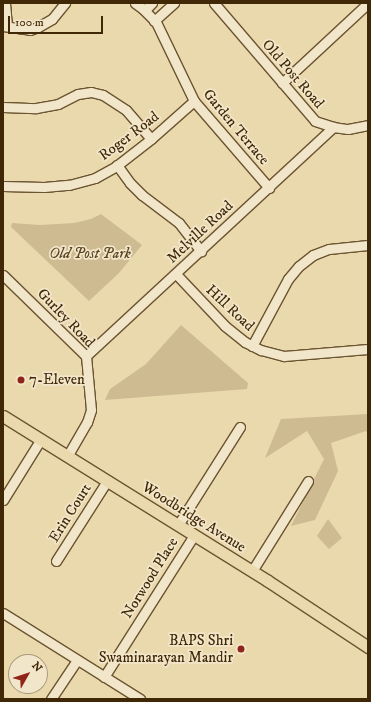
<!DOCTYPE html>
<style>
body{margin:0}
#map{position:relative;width:371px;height:702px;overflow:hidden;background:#ebd9ae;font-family:"IM FELL DW Pica",serif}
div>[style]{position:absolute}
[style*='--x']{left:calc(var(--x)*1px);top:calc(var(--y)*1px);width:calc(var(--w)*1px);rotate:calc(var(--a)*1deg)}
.green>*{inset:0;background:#cebb91}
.roads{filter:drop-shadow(1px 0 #6b5430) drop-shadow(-1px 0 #6b5430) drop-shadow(0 1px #6b5430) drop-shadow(0 -1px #6b5430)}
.minor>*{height:9px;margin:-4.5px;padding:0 4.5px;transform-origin:4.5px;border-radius:4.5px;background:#f2e6ca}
.major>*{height:11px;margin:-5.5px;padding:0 5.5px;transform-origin:5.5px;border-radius:5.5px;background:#ebd9ae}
.dots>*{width:11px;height:11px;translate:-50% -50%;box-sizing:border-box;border:2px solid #f2e6ca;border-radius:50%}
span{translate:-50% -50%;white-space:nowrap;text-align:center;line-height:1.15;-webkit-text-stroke:3.5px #f2e6ca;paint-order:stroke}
.street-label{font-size:15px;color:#402806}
.park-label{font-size:15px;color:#5c4522;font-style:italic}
.poi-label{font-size:15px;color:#402806}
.left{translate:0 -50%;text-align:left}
.right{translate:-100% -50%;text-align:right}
.frame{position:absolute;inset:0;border:4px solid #402806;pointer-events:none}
.north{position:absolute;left:8px;top:654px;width:40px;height:40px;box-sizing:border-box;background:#f2e6ca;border:1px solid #ab9a7c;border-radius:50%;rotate:51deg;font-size:11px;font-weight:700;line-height:16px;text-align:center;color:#402806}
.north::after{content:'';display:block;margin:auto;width:14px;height:18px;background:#8f2418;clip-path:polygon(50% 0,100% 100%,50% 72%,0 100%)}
.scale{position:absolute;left:8px;top:16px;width:95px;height:18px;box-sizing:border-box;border:2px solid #402806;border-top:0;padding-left:5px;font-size:12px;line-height:14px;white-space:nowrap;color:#402806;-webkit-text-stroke:3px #f2e6ca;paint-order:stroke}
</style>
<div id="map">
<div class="green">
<i style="clip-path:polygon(101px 214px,142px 245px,119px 273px,89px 301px,11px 227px,12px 223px,40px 225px,74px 223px,91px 219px)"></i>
<i style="clip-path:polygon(181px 325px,248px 383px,247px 389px,105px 400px,110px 389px,146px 364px)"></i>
<i style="clip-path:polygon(368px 414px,368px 434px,366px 431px,331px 443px,338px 471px,315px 520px,291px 526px,324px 459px,307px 431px,265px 458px,281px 419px)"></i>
<i style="clip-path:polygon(328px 519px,342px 538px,329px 549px,317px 536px)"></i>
</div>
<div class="roads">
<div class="minor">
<i style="--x:5;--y:3;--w:23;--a:85"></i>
<i style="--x:135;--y:3;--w:9;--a:36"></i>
<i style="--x:142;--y:8;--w:20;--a:45"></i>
<i style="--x:156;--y:22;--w:88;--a:64.3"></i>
<i style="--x:194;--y:101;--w:115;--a:49.2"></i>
<i style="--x:214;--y:3;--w:155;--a:49.4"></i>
<i style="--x:315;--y:121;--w:19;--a:18"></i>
<i style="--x:333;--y:127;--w:15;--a:8"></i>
<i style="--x:348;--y:129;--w:20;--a:-11"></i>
<i style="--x:145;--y:10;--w:10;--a:-45"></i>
<i style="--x:154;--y:21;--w:27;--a:-42"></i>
<i style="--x:3;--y:26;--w:27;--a:8"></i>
<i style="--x:30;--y:30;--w:9;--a:-21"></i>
<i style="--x:38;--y:27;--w:16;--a:-30"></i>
<i style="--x:52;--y:19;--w:21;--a:-51"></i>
<i style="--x:282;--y:83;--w:117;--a:-42.9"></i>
<i style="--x:3;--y:107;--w:33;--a:2"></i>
<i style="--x:36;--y:108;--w:22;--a:-10"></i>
<i style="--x:58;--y:104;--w:22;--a:-27"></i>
<i style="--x:78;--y:94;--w:13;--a:-9"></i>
<i style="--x:91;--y:92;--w:12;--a:14"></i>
<i style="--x:103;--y:95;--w:27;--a:33"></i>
<i style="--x:126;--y:110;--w:38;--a:49"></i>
<i style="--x:117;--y:165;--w:22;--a:54"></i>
<i style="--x:130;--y:183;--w:17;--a:45"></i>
<i style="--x:142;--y:195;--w:46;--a:37.1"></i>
<i style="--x:179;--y:223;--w:36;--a:52"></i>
<i style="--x:3;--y:186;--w:41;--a:1.4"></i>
<i style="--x:44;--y:187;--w:25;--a:-5"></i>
<i style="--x:69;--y:185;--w:27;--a:-15"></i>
<i style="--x:95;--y:178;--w:23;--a:-29"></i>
<i style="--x:115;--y:167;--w:46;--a:-37.9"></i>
<i style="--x:151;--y:139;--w:57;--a:-41.5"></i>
<i style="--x:176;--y:274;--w:71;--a:46.7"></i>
<i style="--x:225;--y:326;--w:26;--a:39"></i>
<i style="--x:245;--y:342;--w:18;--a:27"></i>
<i style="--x:261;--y:350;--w:24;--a:15"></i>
<i style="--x:284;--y:356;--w:84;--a:-4.8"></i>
<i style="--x:3;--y:275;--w:116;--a:44.3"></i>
<i style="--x:86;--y:356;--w:54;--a:84.7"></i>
<i style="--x:91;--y:410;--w:13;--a:108"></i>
<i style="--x:87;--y:422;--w:39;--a:120"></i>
<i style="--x:252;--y:346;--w:76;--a:-61.8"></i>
<i style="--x:288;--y:279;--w:17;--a:-50"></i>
<i style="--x:299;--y:266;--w:18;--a:-38"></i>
<i style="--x:313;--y:255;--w:17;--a:-21"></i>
<i style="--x:329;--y:249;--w:39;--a:-6"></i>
<i style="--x:86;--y:356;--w:337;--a:-42.8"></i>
<i style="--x:3;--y:500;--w:72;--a:-58.1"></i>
<i style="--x:178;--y:525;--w:116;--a:-57.7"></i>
<i style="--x:56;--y:561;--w:95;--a:-57.5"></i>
<i style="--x:252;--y:571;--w:106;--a:-58.1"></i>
<i style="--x:3;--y:613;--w:162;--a:32.1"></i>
<i style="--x:104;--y:677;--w:168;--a:-57.6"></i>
<i style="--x:51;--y:699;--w:47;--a:-56.3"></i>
</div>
<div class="major">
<i style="--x:3;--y:416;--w:312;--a:31.9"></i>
<i style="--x:268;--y:581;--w:120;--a:33.4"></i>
</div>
</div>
<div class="dots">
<i style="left:21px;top:380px;background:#8f2418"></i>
<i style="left:241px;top:649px;background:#8f2418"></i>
</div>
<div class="street-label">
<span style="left:293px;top:74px;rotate:49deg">Old Post Road</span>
<span style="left:236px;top:127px;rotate:50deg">Garden Terrace</span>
<span style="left:129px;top:136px;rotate:-37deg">Roger Road</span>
<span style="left:200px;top:232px;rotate:-43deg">Melville Road</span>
<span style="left:230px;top:308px;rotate:43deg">Hill Road</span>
<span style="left:66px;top:318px;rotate:46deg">Gurley Road</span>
<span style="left:70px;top:513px;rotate:-58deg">Erin Court</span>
<span style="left:194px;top:517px;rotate:32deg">Woodbridge Avenue</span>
<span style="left:150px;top:578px;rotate:-58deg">Norwood Place</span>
</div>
<div class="park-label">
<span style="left:90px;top:254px">Old Post Park</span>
</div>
<div class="poi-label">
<span class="left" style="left:29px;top:380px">7-Eleven</span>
<span class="right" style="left:233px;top:649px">BAPS Shri<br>Swaminarayan Mandir</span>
</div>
<div class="frame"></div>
<div class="north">N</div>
<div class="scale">100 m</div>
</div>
